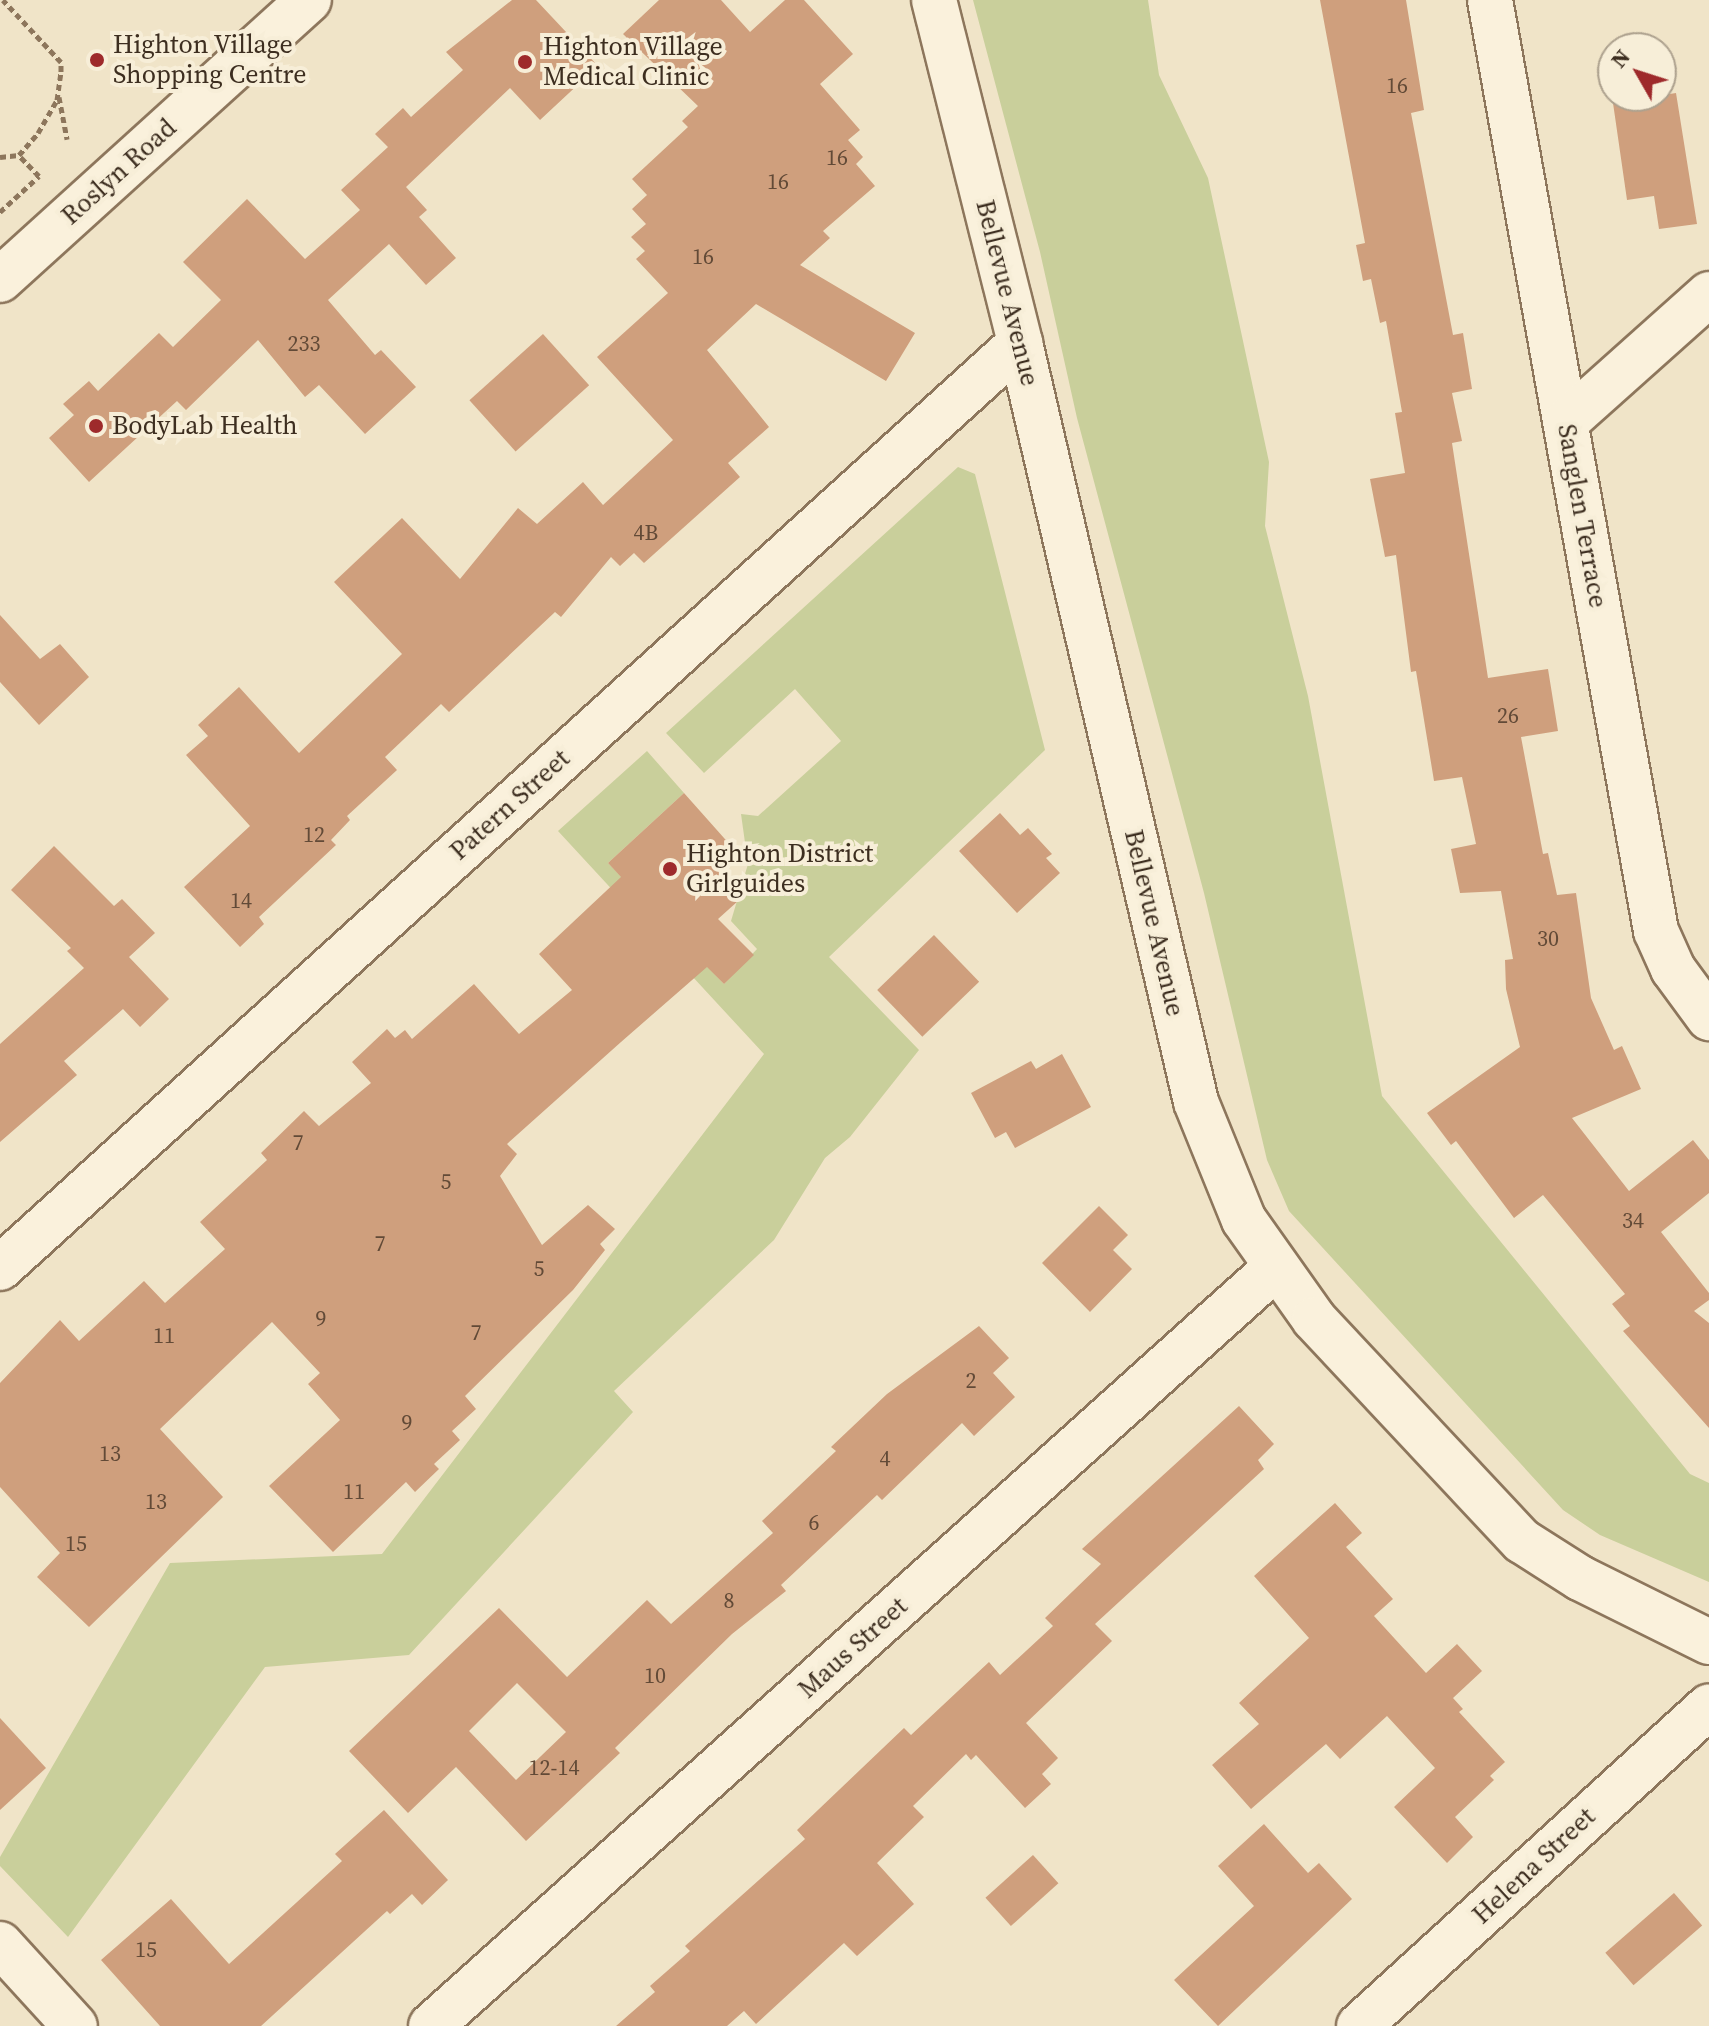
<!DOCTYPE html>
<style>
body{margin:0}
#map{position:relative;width:1709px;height:2026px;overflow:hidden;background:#f0e4c8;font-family:"Source Serif 4",serif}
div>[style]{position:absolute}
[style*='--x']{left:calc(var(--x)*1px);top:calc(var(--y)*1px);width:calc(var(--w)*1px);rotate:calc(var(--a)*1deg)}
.green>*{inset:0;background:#c9cf9b}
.building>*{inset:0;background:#cf9f7d;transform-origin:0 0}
.path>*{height:5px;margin-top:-2.5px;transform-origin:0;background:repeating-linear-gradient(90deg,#8d765c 0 6px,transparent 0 10px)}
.roads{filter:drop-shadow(2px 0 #8d765c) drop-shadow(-2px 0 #8d765c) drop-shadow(0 2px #8d765c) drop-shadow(0 -2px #8d765c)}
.minor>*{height:44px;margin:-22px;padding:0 22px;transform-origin:22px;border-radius:22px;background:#faf1dc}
.tertiary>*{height:44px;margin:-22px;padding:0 22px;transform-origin:22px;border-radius:22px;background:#faf1dc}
.dots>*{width:22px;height:22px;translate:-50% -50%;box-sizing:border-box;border:4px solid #f7eed8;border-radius:50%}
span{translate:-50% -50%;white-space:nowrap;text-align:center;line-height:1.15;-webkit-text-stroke:8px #f7eed8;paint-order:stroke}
.number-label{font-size:22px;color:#624a37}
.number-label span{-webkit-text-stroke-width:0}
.poi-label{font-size:26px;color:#3d2e20}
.left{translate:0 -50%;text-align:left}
.street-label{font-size:26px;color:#3d2e20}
.north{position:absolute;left:1597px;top:32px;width:80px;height:80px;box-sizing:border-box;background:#f7eed8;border:2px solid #ada18e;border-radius:50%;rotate:309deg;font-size:22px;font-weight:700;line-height:32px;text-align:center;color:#3d2e20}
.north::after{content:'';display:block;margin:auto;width:28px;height:36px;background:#9e2a2b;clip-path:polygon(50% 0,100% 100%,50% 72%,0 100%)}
</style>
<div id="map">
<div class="green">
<i style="clip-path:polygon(973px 0,1148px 0,1159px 75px,1208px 178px,1269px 462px,1265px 526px,1308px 696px,1382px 1096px,1690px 1474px,1709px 1483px,1709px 1582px,1600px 1535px,1563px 1510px,1289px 1211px,1267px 1160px,1204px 893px,1077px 418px,1040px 252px)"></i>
<i style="clip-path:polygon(958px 467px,975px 474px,1045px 750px,829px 957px,919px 1050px,850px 1137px,825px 1158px,774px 1240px,614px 1391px,633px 1412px,409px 1655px,265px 1667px,68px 1937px,0 1866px,0 1857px,170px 1563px,382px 1554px,764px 1054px,558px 831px,647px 751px,684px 793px,608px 863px,724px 984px,757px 949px,731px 921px,748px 864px,741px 814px,758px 816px,841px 741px,795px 689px,704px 773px,666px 733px)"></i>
</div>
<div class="building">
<i style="clip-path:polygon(512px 0,536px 0,598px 66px,540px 120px,510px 88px,406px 187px,427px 210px,419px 217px,456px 258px,426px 285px,389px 244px,328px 300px,375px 355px,381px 350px,416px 387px,365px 434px,319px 385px,305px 397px,258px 340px,186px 410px,177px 401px,89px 482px,49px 438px,74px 415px,63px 404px,89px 381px,98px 391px,159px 333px,173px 347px,221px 300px,183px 262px,247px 199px,305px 259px,360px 210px,341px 190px,388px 147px,375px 134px,403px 108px,411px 117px,463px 70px,446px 52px)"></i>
<i style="clip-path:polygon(659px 0,721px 0,750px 32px,785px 0,804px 0,853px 54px,820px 84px,860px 130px,848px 140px,863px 157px,856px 164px,875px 186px,823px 231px,830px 238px,800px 265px,915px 333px,886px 381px,756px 304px,707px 350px,769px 427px,728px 463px,740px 477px,644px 563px,634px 553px,620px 566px,611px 557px,561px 617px,555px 612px,449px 712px,441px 704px,385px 757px,397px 770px,347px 816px,350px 820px,331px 840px,336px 845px,259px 917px,264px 924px,240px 947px,184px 887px,250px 826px,186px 755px,208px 736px,198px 725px,239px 687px,299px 753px,402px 654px,334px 582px,402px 518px,460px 579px,518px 508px,537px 524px,583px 482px,603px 505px,673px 440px,597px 357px,668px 293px,636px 259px,645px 251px,631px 237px,646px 224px,632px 209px,647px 195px,632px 179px,688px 127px,682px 121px,698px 106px,623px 34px)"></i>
<i style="clip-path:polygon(1320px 0,1406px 0,1424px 110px,1411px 113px,1453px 335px,1463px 333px,1472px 389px,1452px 393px,1462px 441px,1452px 443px,1488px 678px,1548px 669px,1558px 731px,1521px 737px,1543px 854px,1548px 853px,1557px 895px,1576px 893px,1591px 998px,1614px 1050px,1622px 1046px,1641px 1089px,1572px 1118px,1629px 1191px,1693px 1140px,1709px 1160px,1709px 1193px,1661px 1232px,1709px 1293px,1709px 1300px,1694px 1311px,1709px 1323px,1709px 1428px,1623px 1331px,1630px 1326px,1612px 1304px,1625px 1294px,1543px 1195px,1514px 1218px,1456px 1141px,1451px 1145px,1427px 1113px,1520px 1047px,1506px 989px,1505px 960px,1513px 959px,1501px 891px,1460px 893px,1451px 849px,1476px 844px,1462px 777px,1434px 781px,1416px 671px,1411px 672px,1396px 555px,1385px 557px,1370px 479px,1405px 473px,1395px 413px,1402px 412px,1386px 321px,1380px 323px,1371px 279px,1363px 281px,1356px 245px,1365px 243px)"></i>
<i style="clip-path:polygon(1676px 93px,1697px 224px,1659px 229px,1654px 196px,1627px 200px,1613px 103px)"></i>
<i style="left:543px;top:334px;width:69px;height:99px;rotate:48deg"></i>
<i style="clip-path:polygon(0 615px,40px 659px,60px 644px,89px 677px,39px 725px,0 682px)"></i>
<i style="clip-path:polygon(684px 793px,740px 856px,717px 878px,738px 901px,718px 919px,754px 955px,724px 984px,707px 967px,621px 1042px,507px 1144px,517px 1154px,500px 1176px,542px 1245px,588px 1205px,615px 1229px,600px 1244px,605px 1250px,573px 1290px,465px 1396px,476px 1409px,452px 1431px,460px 1440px,434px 1464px,439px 1469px,415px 1492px,406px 1482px,333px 1552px,269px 1486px,340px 1420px,308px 1384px,320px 1373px,272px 1322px,160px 1429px,223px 1497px,89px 1627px,37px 1577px,60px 1553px,0 1487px,0 1383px,60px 1320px,79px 1341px,144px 1281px,165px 1303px,225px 1249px,200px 1222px,267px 1160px,261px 1153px,304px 1111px,319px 1126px,371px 1083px,352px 1062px,387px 1029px,395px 1038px,405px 1030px,412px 1039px,474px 984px,519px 1034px,572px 990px,539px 954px,621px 877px,608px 863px)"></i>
<i style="clip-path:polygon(1000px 813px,1020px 835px,1028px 828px,1052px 854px,1046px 858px,1060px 873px,1017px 913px,959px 851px)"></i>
<i style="clip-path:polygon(54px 846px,114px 906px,122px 899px,155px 933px,129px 957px,169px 999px,140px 1027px,123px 1009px,64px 1061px,77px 1075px,0 1142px,0 1044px,84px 968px,67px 951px,71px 948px,11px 890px)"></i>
<i style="left:934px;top:935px;width:65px;height:79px;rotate:46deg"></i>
<i style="clip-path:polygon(1062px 1054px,1091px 1107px,1015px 1148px,1006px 1132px,995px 1138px,971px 1093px,1031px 1061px,1036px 1069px)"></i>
<i style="clip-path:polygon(1099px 1206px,1128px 1235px,1113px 1250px,1132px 1269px,1090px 1312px,1042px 1263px)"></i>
<i style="clip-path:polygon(evenodd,979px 1326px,1009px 1358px,993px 1373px,1015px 1397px,974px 1436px,962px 1423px,882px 1500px,877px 1495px,781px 1585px,786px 1591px,732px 1634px,615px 1748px,620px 1753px,526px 1841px,456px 1767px,408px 1813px,349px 1751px,499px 1608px,567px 1677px,647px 1600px,671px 1624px,773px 1533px,762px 1521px,836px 1451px,831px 1447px,887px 1394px,979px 1326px,517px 1683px,566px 1732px,516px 1780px,469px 1731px,517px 1683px)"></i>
<i style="clip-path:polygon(1239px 1406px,1274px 1444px,1258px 1460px,1264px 1469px,1095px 1624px,1112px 1641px,1026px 1723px,1058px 1758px,1042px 1774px,1051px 1784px,1025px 1808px,976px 1755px,971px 1760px,966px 1754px,913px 1806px,924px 1817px,877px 1863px,914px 1904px,857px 1956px,844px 1943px,756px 2024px,744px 2011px,727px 2026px,616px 2026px,655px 1992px,650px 1986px,690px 1951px,685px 1946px,805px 1839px,797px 1830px,904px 1728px,911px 1735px,989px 1662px,1000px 1675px,1053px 1626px,1045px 1618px,1101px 1564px,1082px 1549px)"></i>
<i style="clip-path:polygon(1335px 1503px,1362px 1533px,1346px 1547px,1393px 1599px,1374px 1616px,1426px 1673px,1457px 1644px,1482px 1671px,1453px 1698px,1463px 1709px,1459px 1712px,1505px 1762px,1490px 1776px,1494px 1780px,1455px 1817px,1473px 1837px,1447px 1863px,1394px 1807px,1435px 1768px,1387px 1716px,1340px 1759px,1326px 1744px,1251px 1809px,1212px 1765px,1259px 1724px,1239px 1703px,1309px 1638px,1254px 1576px)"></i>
<i style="clip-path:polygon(0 1718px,46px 1768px,0 1810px)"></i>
<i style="clip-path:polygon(384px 1810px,448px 1880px,422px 1905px,412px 1894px,390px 1914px,387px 1911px,261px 2026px,160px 2026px,101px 1960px,171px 1899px,229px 1964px,342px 1861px,335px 1854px)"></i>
<i style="clip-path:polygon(1264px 1824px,1308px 1873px,1319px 1863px,1352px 1899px,1218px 2026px,1174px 1980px,1254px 1906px,1218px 1866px)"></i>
<i style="left:1033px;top:1855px;width:38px;height:64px;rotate:48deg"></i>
<i style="left:1674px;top:1893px;width:43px;height:91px;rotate:49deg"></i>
</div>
<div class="path">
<i style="--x:59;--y:97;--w:43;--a:79.2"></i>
<i style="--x:0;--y:157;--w:19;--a:-6"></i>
<i style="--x:19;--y:155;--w:29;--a:-49"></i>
<i style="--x:38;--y:133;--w:38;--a:-60"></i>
<i style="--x:57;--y:100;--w:28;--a:-82"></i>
<i style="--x:61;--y:72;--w:10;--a:-90"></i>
<i style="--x:61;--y:62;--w:85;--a:-133.1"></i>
<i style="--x:0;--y:212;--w:53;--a:-42.7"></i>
<i style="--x:39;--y:176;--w:29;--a:-134"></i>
</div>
<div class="roads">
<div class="minor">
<i style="--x:1490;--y:0;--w:946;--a:79.89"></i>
<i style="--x:1656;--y:931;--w:42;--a:65.9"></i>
<i style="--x:1673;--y:969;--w:61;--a:53.7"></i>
<i style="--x:1566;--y:422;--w:192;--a:-41.8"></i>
<i style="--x:0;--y:1268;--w:1377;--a:-42.2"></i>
<i style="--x:0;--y:1944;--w:111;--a:47.6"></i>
<i style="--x:431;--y:2026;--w:1133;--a:-41.92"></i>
<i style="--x:1359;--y:2026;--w:474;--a:-42.4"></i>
</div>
<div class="tertiary">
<i style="--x:934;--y:0;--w:354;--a:75.9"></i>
<i style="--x:1020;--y:343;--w:779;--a:76.94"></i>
<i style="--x:1196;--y:1102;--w:127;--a:67.9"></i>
<i style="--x:1244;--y:1220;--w:121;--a:54.7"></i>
<i style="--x:1314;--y:1319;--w:304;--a:46.9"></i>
<i style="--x:1522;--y:1541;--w:69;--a:32.5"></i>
<i style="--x:1580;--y:1578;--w:144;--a:26.4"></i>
<i style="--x:0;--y:280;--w:417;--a:-42.2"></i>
</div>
</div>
<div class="dots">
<i style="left:97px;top:60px;background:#9e2a2b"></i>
<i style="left:525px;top:62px;background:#9e2a2b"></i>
<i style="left:96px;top:426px;background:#9e2a2b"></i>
<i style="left:670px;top:869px;background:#9e2a2b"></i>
</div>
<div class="number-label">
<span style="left:1397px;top:86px">16</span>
<span style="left:837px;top:158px">16</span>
<span style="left:778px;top:182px">16</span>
<span style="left:703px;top:257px">16</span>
<span style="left:304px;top:344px">233</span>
<span style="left:646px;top:533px">4B</span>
<span style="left:1508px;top:716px">26</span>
<span style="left:314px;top:835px">12</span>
<span style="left:241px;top:901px">14</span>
<span style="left:1548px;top:939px">30</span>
<span style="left:298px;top:1143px">7</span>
<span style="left:446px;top:1182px">5</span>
<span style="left:1633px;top:1221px">34</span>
<span style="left:380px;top:1244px">7</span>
<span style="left:539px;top:1269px">5</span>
<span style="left:321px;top:1319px">9</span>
<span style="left:476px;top:1333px">7</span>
<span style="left:164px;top:1336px">11</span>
<span style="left:971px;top:1381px">2</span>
<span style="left:407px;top:1423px">9</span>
<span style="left:110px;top:1454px">13</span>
<span style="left:885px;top:1459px">4</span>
<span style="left:354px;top:1492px">11</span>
<span style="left:156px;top:1502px">13</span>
<span style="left:814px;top:1523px">6</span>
<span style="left:76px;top:1544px">15</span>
<span style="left:729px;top:1601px">8</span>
<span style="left:655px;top:1676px">10</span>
<span style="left:554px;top:1768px">12-14</span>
<span style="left:146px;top:1950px">15</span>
</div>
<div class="poi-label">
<span class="left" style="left:113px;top:60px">Highton Village<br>Shopping Centre</span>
<span class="left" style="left:543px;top:62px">Highton Village<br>Medical Clinic</span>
<span class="left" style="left:112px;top:426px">BodyLab Health</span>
<span class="left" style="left:686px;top:869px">Highton District<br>Girlguides</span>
</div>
<div class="street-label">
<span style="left:119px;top:172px;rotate:-42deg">Roslyn Road</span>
<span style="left:1007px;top:293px;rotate:76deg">Bellevue Avenue</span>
<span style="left:1582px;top:516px;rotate:80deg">Sanglen Terrace</span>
<span style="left:510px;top:805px;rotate:-42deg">Patern Street</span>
<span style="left:1154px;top:923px;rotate:77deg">Bellevue Avenue</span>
<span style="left:853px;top:1648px;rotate:-42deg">Maus Street</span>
<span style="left:1534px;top:1866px;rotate:-43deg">Helena Street</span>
</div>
<div class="north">N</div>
</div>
